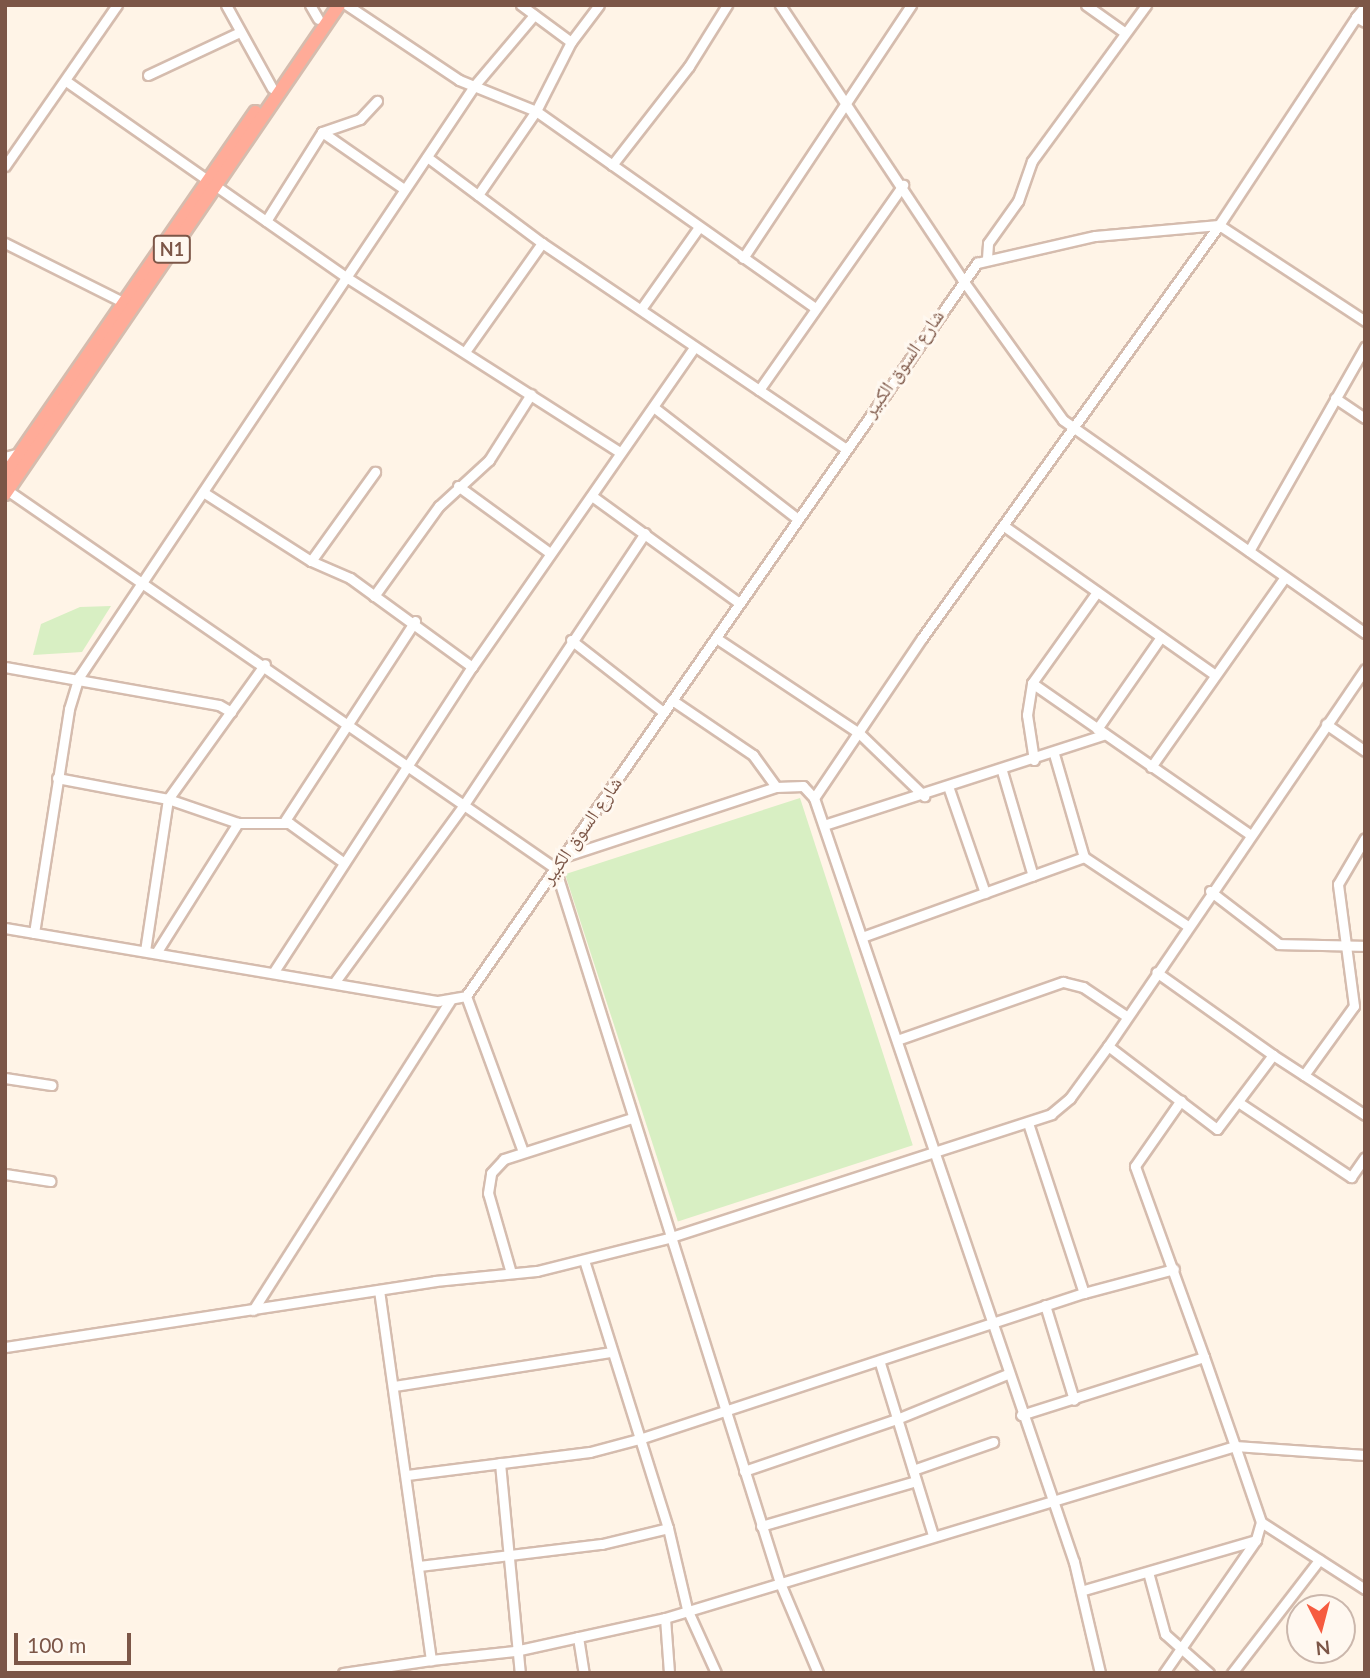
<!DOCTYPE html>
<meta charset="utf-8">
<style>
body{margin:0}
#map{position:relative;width:1370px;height:1678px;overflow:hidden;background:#fff4e7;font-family:Lato,"Noto Naskh Arabic",sans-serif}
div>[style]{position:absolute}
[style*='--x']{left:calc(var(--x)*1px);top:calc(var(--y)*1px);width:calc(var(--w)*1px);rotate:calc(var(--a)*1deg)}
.green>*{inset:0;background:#d8efc3;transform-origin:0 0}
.roads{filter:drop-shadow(2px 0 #d5bcae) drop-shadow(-2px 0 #d5bcae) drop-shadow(0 2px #d5bcae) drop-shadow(0 -2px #d5bcae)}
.minor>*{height:9px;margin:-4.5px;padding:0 4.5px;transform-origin:4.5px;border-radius:4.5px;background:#fff}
.highway>*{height:12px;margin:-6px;padding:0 6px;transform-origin:6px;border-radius:6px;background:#ffab98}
span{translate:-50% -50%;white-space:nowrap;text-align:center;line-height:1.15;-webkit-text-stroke:6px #fff8f0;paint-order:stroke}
.shield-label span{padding:2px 5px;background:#fff8f0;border:2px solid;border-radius:5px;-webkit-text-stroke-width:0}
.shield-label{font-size:18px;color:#7c5647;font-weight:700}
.street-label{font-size:19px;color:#7c5647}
.frame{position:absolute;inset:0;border:7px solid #7c5647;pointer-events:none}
.north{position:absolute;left:1286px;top:1594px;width:70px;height:70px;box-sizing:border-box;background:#fff8f0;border:2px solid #cbb7ac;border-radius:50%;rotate:174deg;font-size:19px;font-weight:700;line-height:28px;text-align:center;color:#7c5647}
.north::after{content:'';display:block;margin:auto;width:24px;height:32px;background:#f65b3f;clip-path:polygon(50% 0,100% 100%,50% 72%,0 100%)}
.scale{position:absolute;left:14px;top:1633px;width:117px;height:32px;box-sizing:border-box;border:4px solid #7c5647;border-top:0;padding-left:9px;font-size:21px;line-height:24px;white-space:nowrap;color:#7c5647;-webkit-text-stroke:5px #fff8f0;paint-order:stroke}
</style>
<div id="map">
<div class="green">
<i style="clip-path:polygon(111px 606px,82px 652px,33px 655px,41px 624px,80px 607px)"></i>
<i style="left:800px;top:798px;width:365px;height:247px;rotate:72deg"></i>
</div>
<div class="roads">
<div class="minor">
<i style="--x:226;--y:5;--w:95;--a:61"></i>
<i style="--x:310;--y:5;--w:16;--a:60"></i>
<i style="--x:347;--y:5;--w:135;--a:33.8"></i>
<i style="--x:459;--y:80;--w:83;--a:21.9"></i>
<i style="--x:536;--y:111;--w:342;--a:35.2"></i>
<i style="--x:521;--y:5;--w:62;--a:36.5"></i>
<i style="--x:571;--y:42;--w:46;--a:-52.9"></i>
<i style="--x:780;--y:5;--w:329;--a:56.4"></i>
<i style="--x:962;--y:279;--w:173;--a:54.4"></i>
<i style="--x:1063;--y:420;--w:370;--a:35.2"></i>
<i style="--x:1086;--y:5;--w:47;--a:35.4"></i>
<i style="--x:1365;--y:6;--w:14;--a:129"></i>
<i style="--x:1356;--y:17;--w:10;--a:29"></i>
<i style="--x:148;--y:75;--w:102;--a:-25.1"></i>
<i style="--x:66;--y:81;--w:345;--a:35"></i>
<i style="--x:349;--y:279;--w:322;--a:32.6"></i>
<i style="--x:322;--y:132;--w:40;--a:-18.9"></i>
<i style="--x:360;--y:119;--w:25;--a:-47"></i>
<i style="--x:427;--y:157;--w:144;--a:36.8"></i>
<i style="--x:542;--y:243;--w:366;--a:34.1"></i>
<i style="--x:612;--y:165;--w:125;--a:-52.1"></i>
<i style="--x:689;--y:66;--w:72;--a:-58.1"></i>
<i style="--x:5;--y:166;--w:196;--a:-55.2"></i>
<i style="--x:478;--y:195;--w:102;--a:-55.4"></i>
<i style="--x:536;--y:111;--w:77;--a:-63.1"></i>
<i style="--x:266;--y:221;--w:105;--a:-57.8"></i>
<i style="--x:322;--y:132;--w:100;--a:34.8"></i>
<i style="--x:5;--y:243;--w:139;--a:26.6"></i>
<i style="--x:743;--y:258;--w:304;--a:-56.4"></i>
<i style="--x:987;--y:258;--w:15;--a:-86"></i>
<i style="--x:988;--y:243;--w:52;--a:-54.5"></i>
<i style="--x:1018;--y:201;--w:42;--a:-70.7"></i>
<i style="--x:1032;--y:161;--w:193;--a:-53.8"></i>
<i style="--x:641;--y:309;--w:100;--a:-54.7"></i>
<i style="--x:467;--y:349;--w:130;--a:-54.7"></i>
<i style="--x:759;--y:390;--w:251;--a:-54.9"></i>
<i style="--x:1335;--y:398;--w:36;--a:34"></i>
<i style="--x:656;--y:409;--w:176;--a:37.8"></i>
<i style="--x:5;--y:457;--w:16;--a:-15"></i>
<i style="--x:458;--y:486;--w:114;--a:36.1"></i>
<i style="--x:7;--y:490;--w:666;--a:34.6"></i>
<i style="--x:555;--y:868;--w:750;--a:72.53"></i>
<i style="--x:780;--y:1583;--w:98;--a:67.1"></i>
<i style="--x:203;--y:492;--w:128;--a:32.6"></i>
<i style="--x:311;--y:561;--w:43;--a:23.6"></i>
<i style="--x:350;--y:578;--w:151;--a:36.1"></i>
<i style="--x:592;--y:496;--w:180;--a:36"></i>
<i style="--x:1004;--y:526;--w:258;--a:35.2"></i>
<i style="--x:1249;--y:551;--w:235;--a:-60.4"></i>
<i style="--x:311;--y:561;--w:110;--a:-54.3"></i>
<i style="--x:374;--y:596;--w:111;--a:-54.2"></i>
<i style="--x:439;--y:506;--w:68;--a:-42.6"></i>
<i style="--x:489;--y:460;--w:78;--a:-57.5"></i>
<i style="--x:716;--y:638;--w:172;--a:33.6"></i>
<i style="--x:859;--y:733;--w:91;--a:44.1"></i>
<i style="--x:571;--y:640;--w:117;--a:38"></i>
<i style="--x:5;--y:667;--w:217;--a:10.1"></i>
<i style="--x:219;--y:705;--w:14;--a:30"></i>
<i style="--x:1032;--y:683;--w:264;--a:34.8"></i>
<i style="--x:672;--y:700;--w:98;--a:34.2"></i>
<i style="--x:753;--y:755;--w:39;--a:54"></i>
<i style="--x:1326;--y:724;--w:47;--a:34.7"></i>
<i style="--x:1097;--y:729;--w:112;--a:-55.2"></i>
<i style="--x:1054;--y:754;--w:107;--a:73.8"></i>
<i style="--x:1084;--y:857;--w:125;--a:33.6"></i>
<i style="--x:1034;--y:760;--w:46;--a:-98.8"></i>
<i style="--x:1027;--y:715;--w:32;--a:-81"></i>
<i style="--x:1032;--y:683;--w:112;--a:-54.5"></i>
<i style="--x:1151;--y:767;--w:232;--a:-54.8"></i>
<i style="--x:1002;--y:771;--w:109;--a:73.6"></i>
<i style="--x:57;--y:778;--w:113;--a:10.7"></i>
<i style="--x:168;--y:799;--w:74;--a:18.9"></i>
<i style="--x:238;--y:823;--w:51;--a:0"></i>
<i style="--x:289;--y:823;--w:68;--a:36"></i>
<i style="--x:949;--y:789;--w:110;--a:70.9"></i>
<i style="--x:814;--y:798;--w:193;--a:-56"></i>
<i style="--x:922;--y:638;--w:509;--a:-54.28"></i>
<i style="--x:1219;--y:225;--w:249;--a:-56.6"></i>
<i style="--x:284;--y:822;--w:240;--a:-56.9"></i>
<i style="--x:824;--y:825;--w:295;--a:-17.9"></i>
<i style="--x:563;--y:857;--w:224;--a:-18.2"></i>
<i style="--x:776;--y:787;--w:27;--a:-2"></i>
<i style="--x:803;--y:786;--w:16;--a:47"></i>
<i style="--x:814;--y:798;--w:807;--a:71.21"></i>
<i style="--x:1074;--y:1562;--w:114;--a:76.8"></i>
<i style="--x:1210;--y:891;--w:87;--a:37.5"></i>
<i style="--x:1279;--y:944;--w:86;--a:1.3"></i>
<i style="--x:5;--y:928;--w:439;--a:9.6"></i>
<i style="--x:438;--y:1001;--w:28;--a:-10"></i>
<i style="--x:466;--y:996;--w:894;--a:-55.12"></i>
<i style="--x:977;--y:263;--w:121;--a:-12.9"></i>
<i style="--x:1095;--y:236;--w:124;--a:-5.1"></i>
<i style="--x:1219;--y:225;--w:175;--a:33.3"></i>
<i style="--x:34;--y:933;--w:227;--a:-81.1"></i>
<i style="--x:69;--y:709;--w:34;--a:-73"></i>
<i style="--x:79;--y:677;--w:711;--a:-56.24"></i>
<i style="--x:474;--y:86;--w:93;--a:-49.8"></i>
<i style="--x:862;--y:937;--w:236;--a:-19.8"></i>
<i style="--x:145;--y:951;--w:154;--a:-81.4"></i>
<i style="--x:168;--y:799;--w:166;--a:-54.3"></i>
<i style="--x:156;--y:953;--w:154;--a:-57.8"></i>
<i style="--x:273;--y:973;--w:365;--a:-57"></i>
<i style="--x:472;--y:667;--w:389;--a:-55.2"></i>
<i style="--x:334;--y:983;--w:219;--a:-53.9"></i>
<i style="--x:463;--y:806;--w:328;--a:-56.3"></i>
<i style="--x:466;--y:996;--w:166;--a:69.9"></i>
<i style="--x:897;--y:1040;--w:176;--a:-19.3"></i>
<i style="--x:1063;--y:982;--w:21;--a:14"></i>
<i style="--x:1083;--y:987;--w:52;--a:34"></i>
<i style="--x:1108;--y:1046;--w:137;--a:37.3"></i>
<i style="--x:1217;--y:1129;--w:93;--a:-52.9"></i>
<i style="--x:1273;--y:1055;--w:143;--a:-144.6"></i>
<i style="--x:1273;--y:1055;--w:110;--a:33.1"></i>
<i style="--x:1304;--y:1075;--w:85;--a:-54.1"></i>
<i style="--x:1354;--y:1006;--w:123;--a:-97.5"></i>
<i style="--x:1338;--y:884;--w:53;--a:-59.6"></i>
<i style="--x:5;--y:1078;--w:47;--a:8.7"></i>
<i style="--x:1238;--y:1102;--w:136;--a:33.6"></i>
<i style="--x:1351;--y:1177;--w:24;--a:-55"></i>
<i style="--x:1028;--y:1123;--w:179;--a:71.8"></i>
<i style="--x:5;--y:1174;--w:46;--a:8.8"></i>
<i style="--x:584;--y:1260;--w:281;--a:72.6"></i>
<i style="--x:668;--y:1528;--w:83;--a:76.8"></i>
<i style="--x:687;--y:1609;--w:70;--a:65.6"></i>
<i style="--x:511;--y:1273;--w:83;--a:-106"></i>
<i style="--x:488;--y:1193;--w:20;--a:-81"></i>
<i style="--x:491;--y:1173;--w:19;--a:-47"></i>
<i style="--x:504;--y:1159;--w:134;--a:-17.8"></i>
<i style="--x:379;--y:1290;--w:374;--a:82"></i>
<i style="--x:431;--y:1660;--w:84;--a:-6.1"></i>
<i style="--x:515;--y:1651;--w:154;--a:-12.4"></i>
<i style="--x:665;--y:1618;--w:595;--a:-16.79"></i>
<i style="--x:1235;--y:1446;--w:80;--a:71.1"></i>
<i style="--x:1261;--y:1522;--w:19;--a:106"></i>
<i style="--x:1256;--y:1540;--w:162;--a:124.7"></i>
<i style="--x:1045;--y:1305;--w:99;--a:73"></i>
<i style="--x:253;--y:1310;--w:366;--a:-57.5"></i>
<i style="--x:5;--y:1347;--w:435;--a:-8.7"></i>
<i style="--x:435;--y:1281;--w:102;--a:-5.6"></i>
<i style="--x:537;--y:1271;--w:135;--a:-14.1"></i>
<i style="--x:668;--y:1238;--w:403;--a:-17.9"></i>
<i style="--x:1051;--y:1114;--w:25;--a:-40"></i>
<i style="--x:1070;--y:1098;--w:64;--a:-53.8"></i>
<i style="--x:1108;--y:1046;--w:456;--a:-55.7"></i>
<i style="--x:1204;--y:1357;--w:94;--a:70.8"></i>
<i style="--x:1235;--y:1446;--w:130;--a:4"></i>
<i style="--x:880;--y:1363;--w:180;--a:72.9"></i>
<i style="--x:394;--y:1386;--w:219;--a:-8.9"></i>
<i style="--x:1021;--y:1415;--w:192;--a:-17.6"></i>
<i style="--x:1204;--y:1357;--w:203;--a:-109.9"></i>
<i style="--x:1135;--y:1166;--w:80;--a:-55.1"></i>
<i style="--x:500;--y:1463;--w:211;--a:84.6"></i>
<i style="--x:913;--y:1470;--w:85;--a:-19.3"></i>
<i style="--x:744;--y:1471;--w:162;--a:-18.8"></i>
<i style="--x:897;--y:1419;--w:119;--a:-22.2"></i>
<i style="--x:407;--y:1475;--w:184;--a:-7.2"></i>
<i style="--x:590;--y:1452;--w:51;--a:-14.9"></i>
<i style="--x:639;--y:1439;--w:468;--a:-18.2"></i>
<i style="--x:1084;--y:1293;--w:93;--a:-14.9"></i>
<i style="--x:1261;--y:1522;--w:124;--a:32.8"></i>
<i style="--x:761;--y:1526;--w:161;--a:-16.2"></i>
<i style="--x:419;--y:1566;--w:184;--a:-6.9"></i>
<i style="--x:602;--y:1544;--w:68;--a:-13.6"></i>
<i style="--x:1148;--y:1572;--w:64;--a:74.7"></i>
<i style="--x:1165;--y:1634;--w:59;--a:41.6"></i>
<i style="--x:1084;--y:1590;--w:179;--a:-16.2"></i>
<i style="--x:665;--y:1618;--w:55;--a:85.8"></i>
<i style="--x:578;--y:1637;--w:36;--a:81"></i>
<i style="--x:343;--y:1673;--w:89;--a:-8.4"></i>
<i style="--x:1232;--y:1673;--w:143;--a:-52.4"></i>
</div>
<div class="highway">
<i style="--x:5;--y:475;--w:441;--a:-55.4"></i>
<i style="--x:5;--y:494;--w:592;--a:-55.67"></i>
</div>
</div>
<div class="shield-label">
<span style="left:172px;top:249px">N1</span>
</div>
<div class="street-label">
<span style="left:903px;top:363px;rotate:-55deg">شارع السوق الكبير</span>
<span style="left:581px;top:830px;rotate:-55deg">شارع السوق الكبير</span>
</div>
<div class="frame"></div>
<div class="north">N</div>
<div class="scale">100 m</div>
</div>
